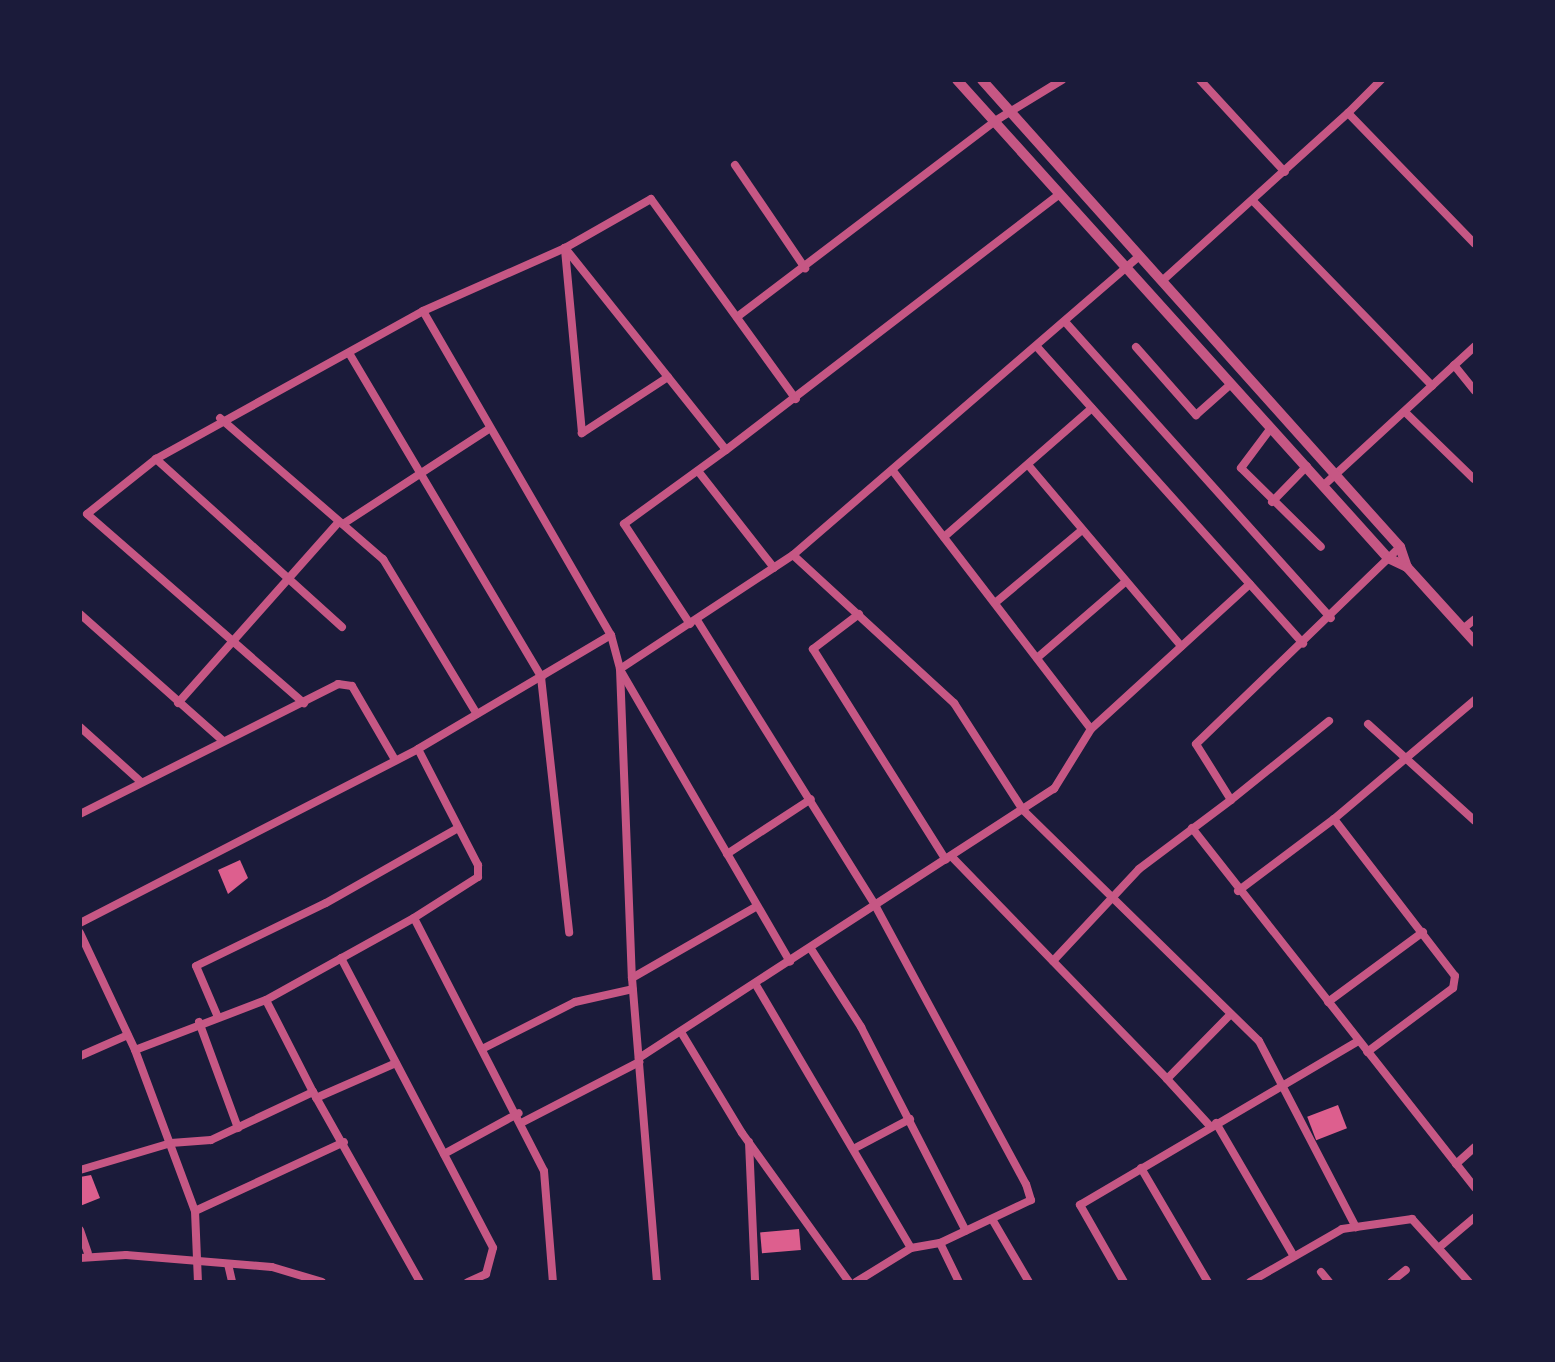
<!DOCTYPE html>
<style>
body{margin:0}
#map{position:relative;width:1555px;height:1362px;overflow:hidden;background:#1b1b3a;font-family:"Space Grotesk",sans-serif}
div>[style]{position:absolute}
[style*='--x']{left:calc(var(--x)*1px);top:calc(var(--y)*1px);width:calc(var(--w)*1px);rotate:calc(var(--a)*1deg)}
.building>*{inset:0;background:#dd5f8e;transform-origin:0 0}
.minor>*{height:8px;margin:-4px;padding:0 4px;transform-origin:4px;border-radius:4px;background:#c65784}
.tertiary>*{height:10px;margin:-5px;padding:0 5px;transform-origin:5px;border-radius:5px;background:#c65784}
span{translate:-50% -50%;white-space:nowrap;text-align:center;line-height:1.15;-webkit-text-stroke:10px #1b1b3a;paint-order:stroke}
.frame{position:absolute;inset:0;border:82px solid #1b1b3a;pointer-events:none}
</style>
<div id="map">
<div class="building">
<i style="clip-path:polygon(240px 860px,248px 878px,228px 894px,218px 870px)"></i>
<i style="left:1338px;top:1105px;width:25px;height:33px;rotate:69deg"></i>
<i style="clip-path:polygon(91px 1175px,100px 1198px,80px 1206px,80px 1177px)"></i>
<i style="left:799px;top:1229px;width:21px;height:39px;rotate:85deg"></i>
</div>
<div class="minor">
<i style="--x:1200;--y:80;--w:125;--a:47.3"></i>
<i style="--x:1348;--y:113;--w:47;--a:-45"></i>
<i style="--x:735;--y:165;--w:125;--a:55.8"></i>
<i style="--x:1254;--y:202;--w:256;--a:45.9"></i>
<i style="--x:1162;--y:281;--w:251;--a:-42.1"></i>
<i style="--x:1348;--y:113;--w:182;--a:45.9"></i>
<i style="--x:423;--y:311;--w:375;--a:59.9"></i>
<i style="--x:611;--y:635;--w:35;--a:75"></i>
<i style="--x:620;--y:669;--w:309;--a:87.8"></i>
<i style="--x:632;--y:978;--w:305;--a:85.3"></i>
<i style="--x:737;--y:317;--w:324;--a:-37.2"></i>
<i style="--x:995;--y:121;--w:79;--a:-31.5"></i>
<i style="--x:1067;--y:324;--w:395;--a:48.1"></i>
<i style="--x:1136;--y:347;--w:91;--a:48.6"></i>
<i style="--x:1196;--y:415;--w:47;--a:-41.5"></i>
<i style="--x:1038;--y:348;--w:397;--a:48.1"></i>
<i style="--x:349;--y:353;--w:377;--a:59.3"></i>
<i style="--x:541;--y:677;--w:257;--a:83.7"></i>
<i style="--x:1454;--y:365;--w:33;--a:51"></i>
<i style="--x:668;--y:377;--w:103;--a:146.9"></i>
<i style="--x:582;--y:433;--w:186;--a:-95.3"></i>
<i style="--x:565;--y:248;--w:99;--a:-29.7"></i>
<i style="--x:651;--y:199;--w:247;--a:54.1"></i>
<i style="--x:1405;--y:412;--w:96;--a:44.2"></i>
<i style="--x:220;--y:418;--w:216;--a:40.9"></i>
<i style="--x:383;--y:559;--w:181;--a:58.8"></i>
<i style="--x:1271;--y:428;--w:50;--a:126.9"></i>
<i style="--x:1241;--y:468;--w:112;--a:44.6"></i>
<i style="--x:156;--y:459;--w:88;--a:141.4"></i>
<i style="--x:87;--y:514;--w:288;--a:41.1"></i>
<i style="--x:1029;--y:466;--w:236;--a:49.8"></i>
<i style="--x:698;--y:471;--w:123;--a:51.9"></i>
<i style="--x:893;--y:471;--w:325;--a:52.5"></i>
<i style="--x:1324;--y:485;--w:205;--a:-42.6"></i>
<i style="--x:1272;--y:502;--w:50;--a:-45.8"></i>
<i style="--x:343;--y:524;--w:172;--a:-33.1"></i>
<i style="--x:944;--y:537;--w:196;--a:-41.1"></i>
<i style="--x:793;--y:555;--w:219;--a:42.6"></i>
<i style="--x:954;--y:703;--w:127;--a:57.2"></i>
<i style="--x:1023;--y:810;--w:330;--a:44.4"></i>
<i style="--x:1259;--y:1041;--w:210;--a:62.5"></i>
<i style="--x:995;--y:603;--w:114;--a:-40"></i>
<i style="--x:80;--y:614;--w:191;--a:41.6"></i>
<i style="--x:859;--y:614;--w:58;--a:142.7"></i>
<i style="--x:813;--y:649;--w:249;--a:57.8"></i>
<i style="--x:697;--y:620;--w:338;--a:58"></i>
<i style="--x:876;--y:907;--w:315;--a:61.6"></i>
<i style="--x:1026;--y:1184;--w:17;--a:73"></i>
<i style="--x:1031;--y:1200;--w:101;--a:154.7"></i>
<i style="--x:940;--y:1243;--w:43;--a:64"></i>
<i style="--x:690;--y:624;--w:120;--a:-123.4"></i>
<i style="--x:624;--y:524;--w:126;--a:-36"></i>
<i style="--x:342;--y:627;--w:251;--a:-137.9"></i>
<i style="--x:156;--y:459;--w:305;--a:-29"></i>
<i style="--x:423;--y:311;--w:155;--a:-23.9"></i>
<i style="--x:565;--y:248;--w:258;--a:51.4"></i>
<i style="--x:726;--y:450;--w:421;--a:-37.5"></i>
<i style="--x:1464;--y:628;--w:14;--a:-39"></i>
<i style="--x:1037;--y:658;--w:116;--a:-40.8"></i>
<i style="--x:620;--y:669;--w:207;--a:-33.4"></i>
<i style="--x:793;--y:555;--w:458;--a:-40.8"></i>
<i style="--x:622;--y:673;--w:334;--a:59.8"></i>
<i style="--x:178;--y:703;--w:241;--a:-48.4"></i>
<i style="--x:1368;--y:724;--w:144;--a:42.2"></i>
<i style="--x:80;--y:727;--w:82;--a:42"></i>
<i style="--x:418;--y:749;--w:131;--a:62.7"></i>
<i style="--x:478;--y:865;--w:12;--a:90"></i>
<i style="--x:478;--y:877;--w:76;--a:147.4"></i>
<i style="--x:414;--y:918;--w:284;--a:62.8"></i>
<i style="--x:544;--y:1171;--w:111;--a:85.4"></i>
<i style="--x:1231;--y:800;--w:126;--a:-38.9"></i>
<i style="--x:80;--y:814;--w:289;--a:-26.7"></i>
<i style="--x:338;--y:684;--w:14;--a:8"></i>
<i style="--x:352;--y:686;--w:86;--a:59.8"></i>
<i style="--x:1334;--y:819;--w:185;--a:-40.2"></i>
<i style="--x:1192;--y:828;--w:458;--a:51.8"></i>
<i style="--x:727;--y:854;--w:100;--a:-33.2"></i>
<i style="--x:952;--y:857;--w:309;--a:45.9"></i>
<i style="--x:1167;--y:1079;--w:90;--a:-45.5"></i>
<i style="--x:1238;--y:891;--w:120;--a:-36.9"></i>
<i style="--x:1334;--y:819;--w:198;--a:52.4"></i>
<i style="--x:1455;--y:976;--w:12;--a:99"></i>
<i style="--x:1453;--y:988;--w:107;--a:143.3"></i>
<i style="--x:80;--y:923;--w:380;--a:-27.2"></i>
<i style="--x:418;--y:749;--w:224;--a:-30.6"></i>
<i style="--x:80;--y:933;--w:129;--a:64.8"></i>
<i style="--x:135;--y:1050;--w:172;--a:69.6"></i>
<i style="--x:195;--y:1211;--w:71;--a:87.6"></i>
<i style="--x:811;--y:949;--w:93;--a:57.3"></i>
<i style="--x:861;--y:1027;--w:229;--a:62.8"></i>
<i style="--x:341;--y:958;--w:327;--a:62.3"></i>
<i style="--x:493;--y:1248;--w:27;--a:105"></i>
<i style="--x:486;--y:1274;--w:20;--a:156"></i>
<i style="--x:1053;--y:961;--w:126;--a:-46.9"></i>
<i style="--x:1139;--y:869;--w:115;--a:-36.9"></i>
<i style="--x:1231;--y:800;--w:66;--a:-122"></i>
<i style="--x:1196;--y:744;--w:284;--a:-44"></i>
<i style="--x:632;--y:978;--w:144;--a:-29.9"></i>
<i style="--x:756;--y:985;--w:305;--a:59.5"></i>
<i style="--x:911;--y:1248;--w:29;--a:-10"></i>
<i style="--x:1328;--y:1002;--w:118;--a:-36.4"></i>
<i style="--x:217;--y:1015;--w:53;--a:-113.2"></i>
<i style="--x:196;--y:966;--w:144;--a:-25.9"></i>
<i style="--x:326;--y:903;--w:152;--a:-29.6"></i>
<i style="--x:199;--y:1022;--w:113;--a:69.8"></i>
<i style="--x:681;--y:1032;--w:118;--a:58.9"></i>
<i style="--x:742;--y:1133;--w:183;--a:54.3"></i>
<i style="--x:484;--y:1048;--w:102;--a:-26.8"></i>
<i style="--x:575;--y:1002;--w:59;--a:-12.6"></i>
<i style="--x:135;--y:1050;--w:140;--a:-20.9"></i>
<i style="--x:266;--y:1000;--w:169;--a:-29"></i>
<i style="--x:80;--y:1056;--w:52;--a:-23.6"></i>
<i style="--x:639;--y:1058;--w:495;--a:-33"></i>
<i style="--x:1054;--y:789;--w:70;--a:-58.3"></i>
<i style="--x:1091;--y:729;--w:215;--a:-42.4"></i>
<i style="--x:1167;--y:1079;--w:64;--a:47.5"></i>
<i style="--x:313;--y:1092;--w:218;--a:60.6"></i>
<i style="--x:316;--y:1098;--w:87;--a:-23.6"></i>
<i style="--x:523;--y:1122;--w:131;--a:-27.3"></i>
<i style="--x:1216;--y:1123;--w:151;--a:59.7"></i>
<i style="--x:749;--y:1142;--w:140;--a:87.5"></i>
<i style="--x:857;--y:1147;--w:60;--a:-27.8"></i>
<i style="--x:444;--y:1154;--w:85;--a:-28.7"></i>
<i style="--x:1456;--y:1164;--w:25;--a:-42"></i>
<i style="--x:1141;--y:1168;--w:132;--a:59.6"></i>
<i style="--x:80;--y:1170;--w:95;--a:-16.5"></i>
<i style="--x:171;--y:1143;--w:40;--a:-4.3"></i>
<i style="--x:211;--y:1140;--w:113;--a:-25.2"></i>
<i style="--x:313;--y:1092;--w:103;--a:-117.1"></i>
<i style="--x:195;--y:1211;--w:164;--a:-24.8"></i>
<i style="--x:992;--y:1219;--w:73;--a:59.6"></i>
<i style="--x:80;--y:1230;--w:24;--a:71"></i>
<i style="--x:1442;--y:1245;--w:43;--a:-40.3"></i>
<i style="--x:80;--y:1258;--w:46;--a:-3.7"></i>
<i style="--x:126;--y:1255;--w:146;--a:4.7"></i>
<i style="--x:272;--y:1267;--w:52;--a:16.7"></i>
<i style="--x:228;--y:1264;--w:18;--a:77"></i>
<i style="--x:1321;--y:1272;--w:13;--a:51"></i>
<i style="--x:856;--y:1282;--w:65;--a:-31.7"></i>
<i style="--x:1124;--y:1282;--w:89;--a:-119.7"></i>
<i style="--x:1080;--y:1205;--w:323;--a:-30.5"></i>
<i style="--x:1250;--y:1282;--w:106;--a:-29.9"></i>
<i style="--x:1342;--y:1229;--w:71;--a:-8.1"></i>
<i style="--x:1412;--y:1219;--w:85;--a:47.9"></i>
<i style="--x:1391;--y:1282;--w:19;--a:-39"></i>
</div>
<div class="tertiary">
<i style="--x:957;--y:80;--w:644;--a:47.96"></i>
<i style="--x:1388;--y:558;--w:21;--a:25"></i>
<i style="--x:982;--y:80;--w:627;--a:48.17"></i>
<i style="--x:1400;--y:547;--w:21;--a:71"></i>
<i style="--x:1407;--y:567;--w:101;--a:47.8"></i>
</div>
<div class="frame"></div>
</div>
